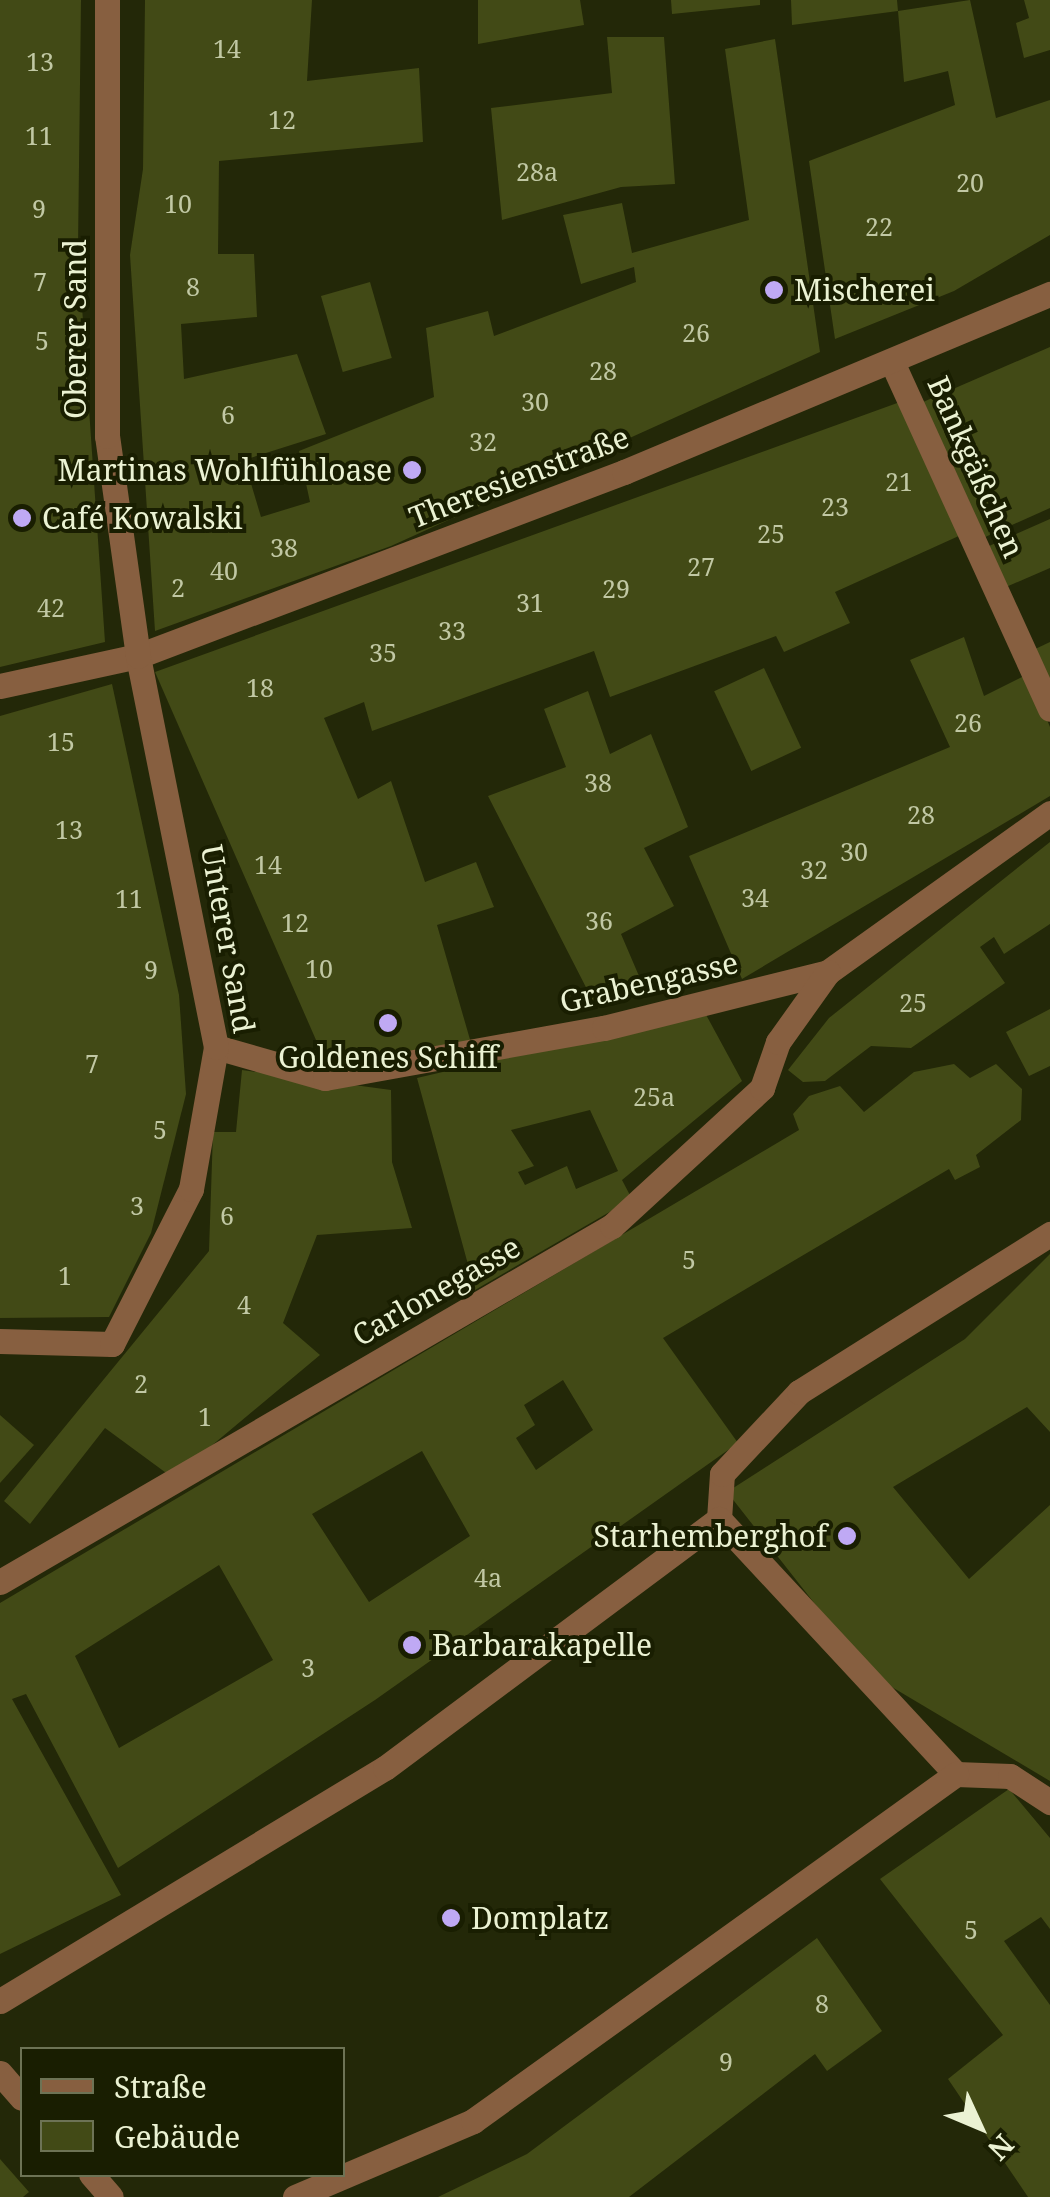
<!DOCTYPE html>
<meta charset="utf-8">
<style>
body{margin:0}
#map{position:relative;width:1050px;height:2197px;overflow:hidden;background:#232808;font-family:"Noto Serif",serif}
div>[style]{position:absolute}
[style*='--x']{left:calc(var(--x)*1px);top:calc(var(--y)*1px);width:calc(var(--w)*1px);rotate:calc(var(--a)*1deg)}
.building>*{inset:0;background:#424a16;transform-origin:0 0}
.minor>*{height:25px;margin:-12.5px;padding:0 12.5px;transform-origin:12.5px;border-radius:12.5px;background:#875f40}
.dots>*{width:28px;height:28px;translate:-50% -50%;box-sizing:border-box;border:5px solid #191e01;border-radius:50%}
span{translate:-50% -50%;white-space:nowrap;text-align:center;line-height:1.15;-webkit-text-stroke:8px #191e01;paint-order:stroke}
.number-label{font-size:25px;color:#c1c8a4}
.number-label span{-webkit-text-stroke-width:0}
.poi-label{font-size:30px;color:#ebf2d3}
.left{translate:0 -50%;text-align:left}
.right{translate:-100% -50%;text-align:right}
.street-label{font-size:30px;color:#ebf2d3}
.legend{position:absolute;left:20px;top:2047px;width:325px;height:130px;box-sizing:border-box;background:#191e01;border:2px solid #6d7355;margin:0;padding:12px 18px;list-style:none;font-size:30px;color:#ebf2d3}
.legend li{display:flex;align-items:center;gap:20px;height:50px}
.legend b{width:50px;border:2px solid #6d7355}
.north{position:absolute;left:930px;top:2077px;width:100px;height:100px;-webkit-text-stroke:8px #191e01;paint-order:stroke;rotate:134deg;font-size:28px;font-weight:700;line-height:40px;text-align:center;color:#ebf2d3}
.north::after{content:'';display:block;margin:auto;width:35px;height:45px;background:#ebf2d3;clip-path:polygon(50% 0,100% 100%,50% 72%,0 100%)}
</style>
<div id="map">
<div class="building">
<i style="clip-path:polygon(0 0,81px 0,78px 248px,105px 642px,0 667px)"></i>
<i style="clip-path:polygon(145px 0,312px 0,307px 81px,419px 68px,423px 142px,219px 161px,218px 254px,254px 254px,257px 317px,181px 324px,184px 379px,297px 354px,326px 434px,244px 460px,261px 517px,310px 502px,299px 451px,434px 397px,426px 328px,488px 311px,494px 336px,636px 282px,634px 267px,581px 284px,563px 215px,622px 203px,632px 253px,749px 220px,725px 49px,775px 39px,820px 352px,391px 546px,155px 631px,130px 255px,143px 169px)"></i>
<i style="clip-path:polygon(478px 0,580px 0,584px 25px,478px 44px)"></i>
<i style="clip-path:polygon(671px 0,760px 0,760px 5px,672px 14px)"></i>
<i style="clip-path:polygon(791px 0,897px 0,898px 11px,970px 0,996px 118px,1050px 100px,1050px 235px,954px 291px,835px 339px,809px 161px,955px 105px,948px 71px,904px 82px,898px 11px,792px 25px)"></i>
<i style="clip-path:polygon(1024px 0,1050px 0,1050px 50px,1024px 58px,1016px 23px,1029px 18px)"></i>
<i style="clip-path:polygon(607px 37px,664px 37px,675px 184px,621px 187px,502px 220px,491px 108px,612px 93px)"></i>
<i style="left:370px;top:282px;width:79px;height:51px;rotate:74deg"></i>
<i style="clip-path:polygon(1050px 347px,1050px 508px,983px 538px,923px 402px)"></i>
<i style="clip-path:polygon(900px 402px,961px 535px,835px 592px,850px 623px,784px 652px,776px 636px,610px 697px,594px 651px,372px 731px,364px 702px,324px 718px,358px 799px,391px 781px,425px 882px,476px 862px,494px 907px,437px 925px,471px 1043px,330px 1072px,155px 672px)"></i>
<i style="clip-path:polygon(1050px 519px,1050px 568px,1006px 587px,989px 546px)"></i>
<i style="clip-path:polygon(964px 637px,984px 696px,1028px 674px,1050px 727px,1050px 796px,742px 979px,689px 856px,950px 747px,910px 660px)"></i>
<i style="clip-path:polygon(1050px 642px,1050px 694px,1031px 651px)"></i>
<i style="left:764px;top:668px;width:88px;height:55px;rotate:65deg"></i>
<i style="clip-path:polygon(112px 684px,179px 995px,186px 1094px,151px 1233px,109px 1317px,0 1318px,0 716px)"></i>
<i style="clip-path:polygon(588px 691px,610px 754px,651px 734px,688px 827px,644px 848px,674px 906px,621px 934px,642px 983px,593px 1001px,488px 796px,566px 767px,544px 709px)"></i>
<i style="clip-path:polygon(1050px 842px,1050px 924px,1004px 954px,994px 937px,980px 947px,1005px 983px,911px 1048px,871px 1046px,825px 1081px,803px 1082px,788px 1070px,829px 1018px)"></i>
<i style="clip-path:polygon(1050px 1009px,1050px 1066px,1029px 1076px,1006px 1032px)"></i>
<i style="clip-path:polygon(evenodd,704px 1011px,742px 1081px,622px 1180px,632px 1199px,475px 1290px,417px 1078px,704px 1011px,590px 1110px,618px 1171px,576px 1189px,567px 1166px,525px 1185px,518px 1172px,534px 1166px,511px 1130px,590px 1110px)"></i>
<i style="clip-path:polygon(evenodd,954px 1064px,970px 1078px,996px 1064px,1022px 1089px,1021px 1120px,976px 1155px,980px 1167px,955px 1180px,949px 1169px,663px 1338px,738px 1443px,375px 1700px,118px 1868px,26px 1694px,12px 1699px,121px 1895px,0 1954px,0 1603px,799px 1130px,793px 1114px,809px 1096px,840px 1086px,864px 1112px,914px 1072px,954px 1064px,563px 1380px,593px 1430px,536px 1470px,516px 1438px,535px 1425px,524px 1405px,563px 1380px,954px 1064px,422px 1451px,470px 1536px,369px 1602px,312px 1514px,422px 1451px,954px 1064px,219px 1565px,273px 1660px,119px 1748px,75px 1656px,219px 1565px)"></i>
<i style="clip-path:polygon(242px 1070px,391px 1090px,392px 1162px,412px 1228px,317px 1235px,283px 1323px,320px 1355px,173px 1478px,105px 1428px,30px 1524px,4px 1501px,209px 1251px,213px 1132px,236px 1132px)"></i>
<i style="clip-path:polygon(1050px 1254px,1050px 1432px,1027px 1407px,893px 1487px,969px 1579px,1050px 1505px,1050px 1781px,870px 1674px,727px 1492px,965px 1339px)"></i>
<i style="clip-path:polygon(0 1415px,34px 1445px,0 1483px)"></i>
<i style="clip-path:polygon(1009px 1789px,1050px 1838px,1050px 1929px,1041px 1917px,1004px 1941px,1050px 2005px,1050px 2197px,1028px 2197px,948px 2079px,1003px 2035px,880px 1879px)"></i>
<i style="clip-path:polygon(817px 1938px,882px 2031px,827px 2071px,815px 2054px,629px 2197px,438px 2197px,527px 2154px)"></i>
<i style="clip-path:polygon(0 2159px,29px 2192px,23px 2197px,0 2197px)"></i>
</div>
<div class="minor">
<i style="--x:892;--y:362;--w:381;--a:65.5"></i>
<i style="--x:0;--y:686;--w:141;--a:-12.3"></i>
<i style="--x:138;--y:656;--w:520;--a:-20.74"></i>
<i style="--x:624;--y:472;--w:462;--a:-22.7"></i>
<i style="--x:216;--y:1047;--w:113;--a:15.9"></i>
<i style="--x:325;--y:1078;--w:283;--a:-10.2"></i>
<i style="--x:604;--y:1028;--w:231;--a:-14"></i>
<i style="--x:828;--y:972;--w:273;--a:-35.6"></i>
<i style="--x:0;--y:1341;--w:112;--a:1.5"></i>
<i style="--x:112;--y:1344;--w:174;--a:-63"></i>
<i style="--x:191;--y:1189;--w:144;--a:-80"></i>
<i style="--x:216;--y:1047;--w:399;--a:-101.3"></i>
<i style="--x:138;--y:656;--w:222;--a:-98"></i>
<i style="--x:107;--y:436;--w:436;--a:-90"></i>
<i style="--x:719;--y:1519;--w:45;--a:-86.2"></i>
<i style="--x:722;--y:1474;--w:112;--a:-46.8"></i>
<i style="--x:799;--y:1392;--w:297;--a:-32.2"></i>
<i style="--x:0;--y:1582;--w:708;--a:-30.19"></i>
<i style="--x:612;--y:1226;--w:204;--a:-42.6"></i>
<i style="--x:762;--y:1088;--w:49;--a:-70.8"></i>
<i style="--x:778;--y:1042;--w:86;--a:-54.5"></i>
<i style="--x:956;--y:1774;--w:54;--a:2.1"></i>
<i style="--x:1010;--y:1776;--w:48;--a:33"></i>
<i style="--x:0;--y:2001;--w:450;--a:-31.2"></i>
<i style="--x:385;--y:1768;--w:417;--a:-36.7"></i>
<i style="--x:719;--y:1519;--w:348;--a:47.1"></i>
<i style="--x:0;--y:2073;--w:33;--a:49"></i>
<i style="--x:91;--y:2174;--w:30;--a:49"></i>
<i style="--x:295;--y:2197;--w:194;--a:-23.1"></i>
<i style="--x:473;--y:2121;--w:595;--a:-35.69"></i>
</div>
<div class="dots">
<i style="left:774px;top:290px;background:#bfa9f4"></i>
<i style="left:412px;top:470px;background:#bfa9f4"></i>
<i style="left:22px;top:518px;background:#bfa9f4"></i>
<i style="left:388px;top:1023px;background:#bfa9f4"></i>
<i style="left:847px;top:1536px;background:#bfa9f4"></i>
<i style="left:412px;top:1645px;background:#bfa9f4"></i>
<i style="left:451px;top:1918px;background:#bfa9f4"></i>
</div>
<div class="number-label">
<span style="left:227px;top:48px">14</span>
<span style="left:40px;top:61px">13</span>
<span style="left:282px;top:119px">12</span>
<span style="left:39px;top:135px">11</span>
<span style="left:537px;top:171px">28a</span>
<span style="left:970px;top:182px">20</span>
<span style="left:178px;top:203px">10</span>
<span style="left:39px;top:208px">9</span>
<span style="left:879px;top:226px">22</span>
<span style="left:40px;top:281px">7</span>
<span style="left:193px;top:286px">8</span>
<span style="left:696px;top:332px">26</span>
<span style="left:42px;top:340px">5</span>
<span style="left:603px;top:370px">28</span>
<span style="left:535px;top:401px">30</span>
<span style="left:228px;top:414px">6</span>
<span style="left:483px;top:441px">32</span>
<span style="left:899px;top:481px">21</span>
<span style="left:835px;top:506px">23</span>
<span style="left:771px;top:533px">25</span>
<span style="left:284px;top:547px">38</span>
<span style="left:701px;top:566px">27</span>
<span style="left:224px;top:570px">40</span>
<span style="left:178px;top:587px">2</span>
<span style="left:616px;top:588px">29</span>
<span style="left:530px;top:602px">31</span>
<span style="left:51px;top:607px">42</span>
<span style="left:452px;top:630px">33</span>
<span style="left:383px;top:652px">35</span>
<span style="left:260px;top:687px">18</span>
<span style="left:968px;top:722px">26</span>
<span style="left:61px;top:741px">15</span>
<span style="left:598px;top:782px">38</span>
<span style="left:921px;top:814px">28</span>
<span style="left:69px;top:829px">13</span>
<span style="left:854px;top:851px">30</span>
<span style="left:268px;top:864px">14</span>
<span style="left:814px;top:869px">32</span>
<span style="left:755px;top:897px">34</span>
<span style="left:129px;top:898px">11</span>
<span style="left:599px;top:920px">36</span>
<span style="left:295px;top:922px">12</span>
<span style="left:319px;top:968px">10</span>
<span style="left:151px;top:969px">9</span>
<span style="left:913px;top:1002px">25</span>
<span style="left:92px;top:1063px">7</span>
<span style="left:654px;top:1096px">25a</span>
<span style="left:160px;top:1129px">5</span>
<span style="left:137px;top:1205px">3</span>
<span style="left:227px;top:1215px">6</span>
<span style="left:689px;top:1259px">5</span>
<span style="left:65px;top:1275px">1</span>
<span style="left:244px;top:1304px">4</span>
<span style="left:141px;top:1383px">2</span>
<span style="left:205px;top:1416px">1</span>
<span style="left:488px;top:1577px">4a</span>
<span style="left:308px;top:1667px">3</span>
<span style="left:971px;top:1929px">5</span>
<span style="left:822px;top:2003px">8</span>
<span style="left:726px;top:2061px">9</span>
</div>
<div class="poi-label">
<span class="left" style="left:794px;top:290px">Mischerei</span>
<span class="right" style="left:392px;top:470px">Martinas Wohlfühloase</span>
<span class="left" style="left:42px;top:518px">Café Kowalski</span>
<span style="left:388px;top:1057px">Goldenes Schiff</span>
<span class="right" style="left:827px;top:1536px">Starhemberghof</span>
<span class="left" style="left:432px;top:1645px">Barbarakapelle</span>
<span class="left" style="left:471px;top:1918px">Domplatz</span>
</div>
<div class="street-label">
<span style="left:75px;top:329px;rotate:-90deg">Oberer Sand</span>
<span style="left:976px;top:467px;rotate:66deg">Bankgäßchen</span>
<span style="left:519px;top:477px;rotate:-21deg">Theresienstraße</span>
<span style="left:228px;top:939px;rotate:80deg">Unterer Sand</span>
<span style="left:649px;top:982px;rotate:-13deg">Grabengasse</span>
<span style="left:436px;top:1291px;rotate:-30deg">Carlonegasse</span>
</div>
<ul class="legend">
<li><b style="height:12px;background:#875f40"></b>Straße</li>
<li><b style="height:28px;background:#424a16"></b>Gebäude</li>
</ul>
<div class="north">N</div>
</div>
